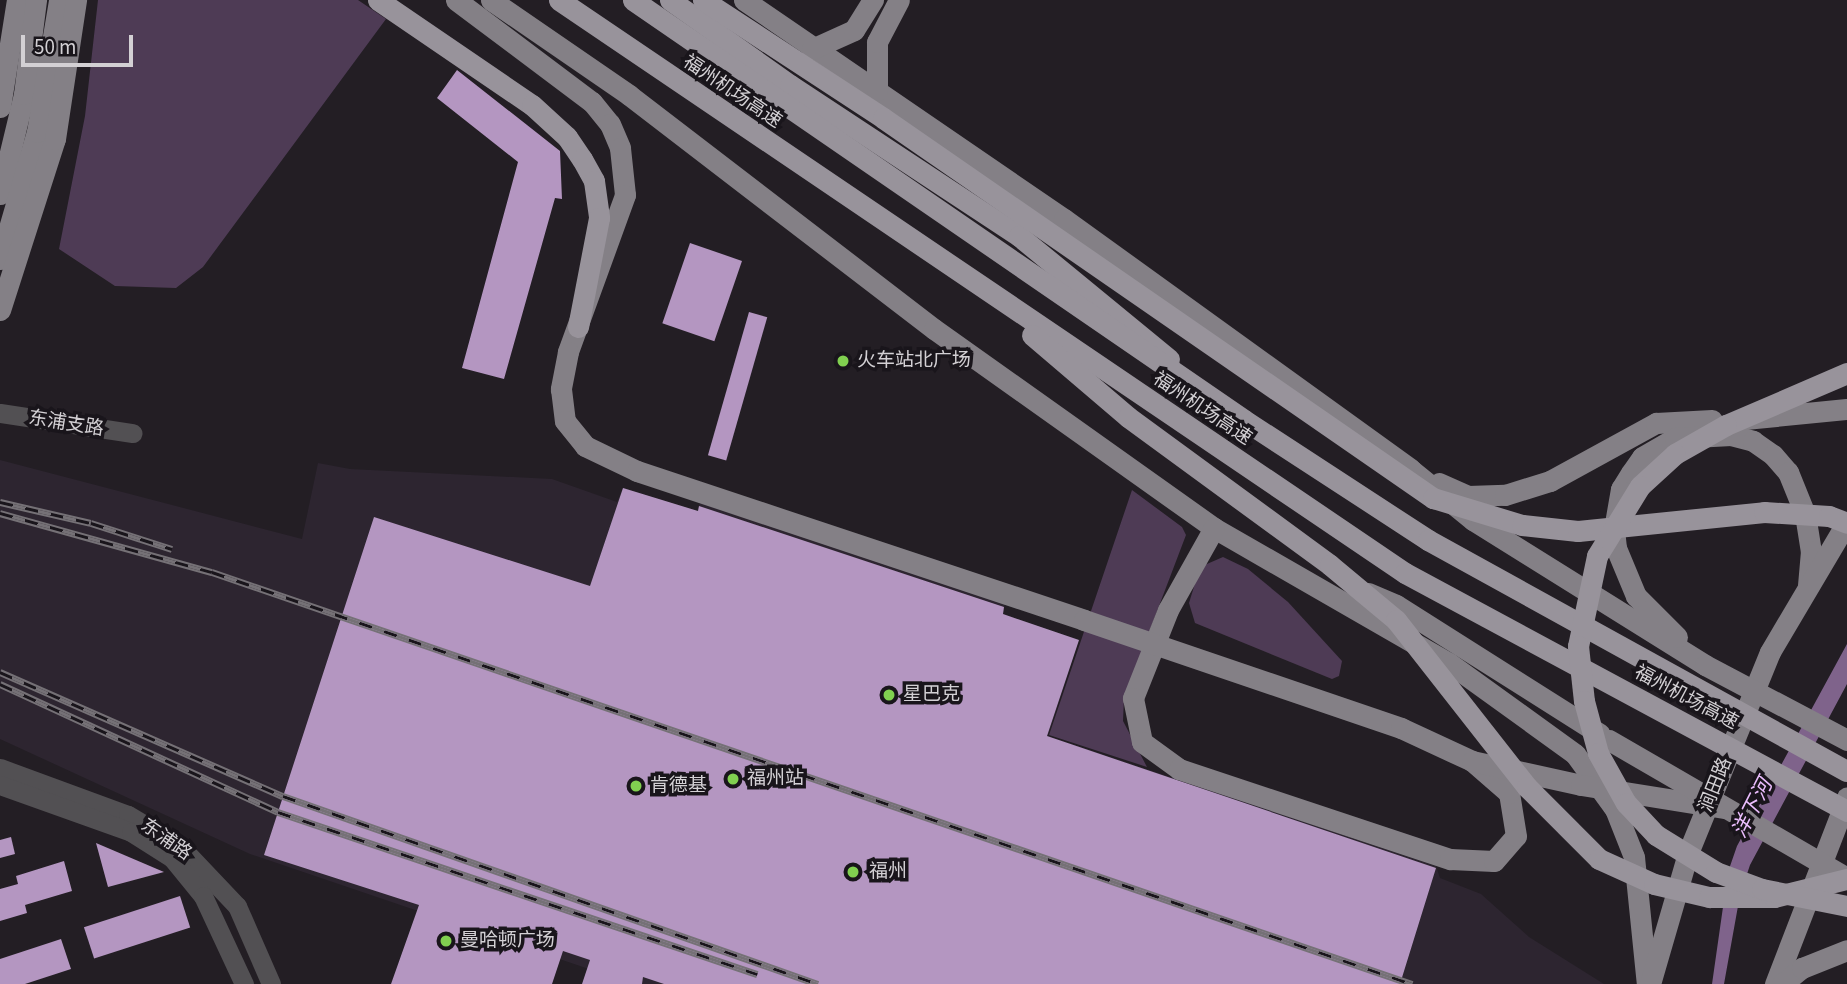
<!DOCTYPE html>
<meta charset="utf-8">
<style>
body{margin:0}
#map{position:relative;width:1847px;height:984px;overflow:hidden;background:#231e24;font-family:"Source Sans 3","Noto Sans SC",sans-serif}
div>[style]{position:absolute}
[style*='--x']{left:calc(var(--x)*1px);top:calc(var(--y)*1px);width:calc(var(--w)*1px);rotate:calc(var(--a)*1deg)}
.built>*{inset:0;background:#2d2530}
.green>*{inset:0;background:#4e3b55}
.water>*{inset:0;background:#7f638b}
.building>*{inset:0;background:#b496c1;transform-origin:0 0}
.minor>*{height:19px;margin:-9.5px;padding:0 9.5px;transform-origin:9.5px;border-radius:9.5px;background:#525053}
.major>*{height:21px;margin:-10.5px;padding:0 10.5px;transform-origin:10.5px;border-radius:10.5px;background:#848086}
.highway>*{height:21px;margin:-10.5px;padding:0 10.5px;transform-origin:10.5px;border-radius:10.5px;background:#98939b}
.rail>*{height:7px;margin-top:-3.5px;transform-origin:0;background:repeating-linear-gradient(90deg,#19151b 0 13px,#757176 0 26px);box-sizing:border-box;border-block:2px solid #757176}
.major-bridge>*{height:21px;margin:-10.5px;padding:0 10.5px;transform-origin:10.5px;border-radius:10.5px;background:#848086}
.highway-bridge>*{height:21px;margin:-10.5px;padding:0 10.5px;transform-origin:10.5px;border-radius:10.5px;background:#98939b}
.dots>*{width:19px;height:19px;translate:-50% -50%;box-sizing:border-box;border:4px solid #19151b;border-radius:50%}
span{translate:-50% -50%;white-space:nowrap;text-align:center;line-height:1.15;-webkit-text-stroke:7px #19151b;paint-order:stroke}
.street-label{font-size:19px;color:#d3d0d4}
.poi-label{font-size:19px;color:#d3d0d4}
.left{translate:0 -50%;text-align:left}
.water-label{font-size:21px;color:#eabdfd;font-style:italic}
.scale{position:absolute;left:21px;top:35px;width:112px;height:32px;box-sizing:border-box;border:4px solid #d3d0d4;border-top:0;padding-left:9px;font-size:21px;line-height:24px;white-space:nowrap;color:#d3d0d4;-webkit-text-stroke:5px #19151b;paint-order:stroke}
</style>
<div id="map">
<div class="built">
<i style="clip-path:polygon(0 460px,302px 539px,318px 463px,350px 469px,552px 479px,617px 502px,623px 488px,697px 511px,705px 490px,1006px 597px,1003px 614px,1079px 640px,1048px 736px,1436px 866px,1440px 878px,1481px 894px,1529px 937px,1604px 984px,633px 984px,250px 854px,0 739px)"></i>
</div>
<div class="green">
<i style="clip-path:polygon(98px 0,358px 0,386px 19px,203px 267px,176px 288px,115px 286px,59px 249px,85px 116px)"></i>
<i style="clip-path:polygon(1132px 490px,1182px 527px,1186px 535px,1124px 698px,1123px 721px,1147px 767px,1049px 735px)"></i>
<i style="clip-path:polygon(1223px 557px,1248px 569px,1288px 602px,1342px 661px,1339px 676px,1332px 679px,1195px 623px,1189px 603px,1200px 567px)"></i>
</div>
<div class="water">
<i style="clip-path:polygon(1847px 644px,1847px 684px,1750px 865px,1740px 895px,1724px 984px,1712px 984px,1728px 872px,1737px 846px)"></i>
</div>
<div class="building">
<i style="clip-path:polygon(457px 70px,560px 151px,562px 199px,555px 198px,504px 379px,462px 368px,518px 162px,437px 98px)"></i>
<i style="left:690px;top:243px;width:55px;height:85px;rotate:19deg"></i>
<i style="left:749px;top:312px;width:19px;height:149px;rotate:16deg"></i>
<i style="clip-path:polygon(623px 488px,698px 511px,699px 506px,1004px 607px,1003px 614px,1079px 640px,1047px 736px,1436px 868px,1400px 984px,664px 984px,643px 977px,642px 984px,582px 984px,590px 960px,563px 951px,552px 984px,391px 984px,419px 905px,264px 855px,374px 517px,590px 586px)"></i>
<i style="clip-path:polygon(11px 837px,15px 854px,0 858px,0 840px)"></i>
<i style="clip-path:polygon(96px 843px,164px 872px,108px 887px)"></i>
<i style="clip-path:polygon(64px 861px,72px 891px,25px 905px,27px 913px,0 921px,0 889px,18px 884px,16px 876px)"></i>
<i style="left:180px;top:896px;width:33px;height:101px;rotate:72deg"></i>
<i style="clip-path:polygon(61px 939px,71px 969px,25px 984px,0 984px,0 959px)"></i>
</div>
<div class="minor">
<i style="--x:0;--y:413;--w:134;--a:8.6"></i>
<i style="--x:0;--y:768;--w:136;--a:20.2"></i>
<i style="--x:128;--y:815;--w:61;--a:30.8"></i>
<i style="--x:180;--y:846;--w:83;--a:46.5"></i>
<i style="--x:237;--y:906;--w:85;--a:66.4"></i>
<i style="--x:0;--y:785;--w:139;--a:19.7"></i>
<i style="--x:131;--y:832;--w:49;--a:32.4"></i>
<i style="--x:172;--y:858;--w:49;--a:50.8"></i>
<i style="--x:203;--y:896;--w:97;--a:65"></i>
</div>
<div class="major">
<i style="--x:456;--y:0;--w:170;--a:36.9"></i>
<i style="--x:592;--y:102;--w:28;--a:51"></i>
<i style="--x:610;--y:124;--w:26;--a:67"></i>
<i style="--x:620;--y:148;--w:47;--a:83.9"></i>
<i style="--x:625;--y:195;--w:167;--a:110"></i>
<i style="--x:568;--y:352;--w:38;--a:101"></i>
<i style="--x:561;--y:389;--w:32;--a:83"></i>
<i style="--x:565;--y:421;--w:32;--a:51"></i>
<i style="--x:585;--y:446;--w:58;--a:25.7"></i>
<i style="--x:637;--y:471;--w:471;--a:18.4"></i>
<i style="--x:491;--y:0;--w:168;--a:34.5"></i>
<i style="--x:629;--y:95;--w:384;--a:37.5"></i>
<i style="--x:934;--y:329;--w:344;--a:35.4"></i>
<i style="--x:1214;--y:528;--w:271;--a:29.9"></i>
<i style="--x:1449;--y:663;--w:155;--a:35.8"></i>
<i style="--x:1575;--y:754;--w:68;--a:54"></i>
<i style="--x:1615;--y:809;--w:52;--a:68.4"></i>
<i style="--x:1634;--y:857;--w:128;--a:84.2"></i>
<i style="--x:744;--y:0;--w:388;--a:34.4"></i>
<i style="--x:1064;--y:219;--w:427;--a:35.8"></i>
<i style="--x:1410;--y:469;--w:81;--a:39"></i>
<i style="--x:1473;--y:520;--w:274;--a:32"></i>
<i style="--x:812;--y:49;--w:46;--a:-24.3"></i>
<i style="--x:854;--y:30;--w:36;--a:-58"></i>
<i style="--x:877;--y:90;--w:48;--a:-90"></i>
<i style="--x:877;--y:42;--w:47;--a:-62.4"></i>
<i style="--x:0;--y:107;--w:108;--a:-81"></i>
<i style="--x:0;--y:194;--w:103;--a:-76.5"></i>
<i style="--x:24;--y:94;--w:95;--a:-82.7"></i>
<i style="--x:0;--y:259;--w:132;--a:-73.8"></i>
<i style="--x:37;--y:132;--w:134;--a:-80.5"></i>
<i style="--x:0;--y:310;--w:180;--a:-72.2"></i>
<i style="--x:55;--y:139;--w:141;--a:-81.4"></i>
<i style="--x:1745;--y:419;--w:102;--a:-5.6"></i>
<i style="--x:1439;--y:483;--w:32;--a:24"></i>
<i style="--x:1468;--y:496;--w:37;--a:-2"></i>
<i style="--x:1505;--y:495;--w:47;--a:-17.3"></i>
<i style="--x:1550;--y:481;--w:121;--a:-28.7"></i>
<i style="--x:1656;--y:423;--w:56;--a:-3.1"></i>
<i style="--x:1214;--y:528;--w:94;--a:119.3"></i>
<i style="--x:1168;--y:610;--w:95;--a:111.7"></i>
<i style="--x:1133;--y:698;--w:45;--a:78.4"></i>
<i style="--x:1142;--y:742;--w:46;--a:36.1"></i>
<i style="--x:1179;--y:769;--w:286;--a:18.4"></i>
<i style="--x:1450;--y:859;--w:44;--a:2.6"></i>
<i style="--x:1494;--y:861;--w:33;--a:-49"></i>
<i style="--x:1516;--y:836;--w:44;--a:-99.2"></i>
<i style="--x:1509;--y:793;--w:49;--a:-139.1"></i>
<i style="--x:1368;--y:593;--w:30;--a:23"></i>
<i style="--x:1396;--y:605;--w:241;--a:32.3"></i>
<i style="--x:1677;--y:637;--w:58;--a:-135"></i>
<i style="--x:1636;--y:596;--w:52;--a:-112.6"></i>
<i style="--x:1616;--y:548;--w:19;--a:-96"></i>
<i style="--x:1614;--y:529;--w:41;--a:-80.1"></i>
<i style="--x:1621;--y:489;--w:19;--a:-58"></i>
<i style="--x:1631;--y:473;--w:19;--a:-55"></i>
<i style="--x:1642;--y:457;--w:38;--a:-30"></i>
<i style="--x:1675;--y:438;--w:56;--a:-3.1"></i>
<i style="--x:1731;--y:435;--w:23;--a:15"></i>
<i style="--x:1753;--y:441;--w:24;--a:35"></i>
<i style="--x:1773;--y:455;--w:23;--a:49"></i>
<i style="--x:1788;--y:472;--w:45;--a:68"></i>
<i style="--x:1805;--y:514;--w:37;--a:81"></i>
<i style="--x:1811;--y:551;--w:34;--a:95"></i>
<i style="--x:1650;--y:984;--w:136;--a:-73.8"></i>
<i style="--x:1688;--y:853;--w:217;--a:-67.8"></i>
<i style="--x:1770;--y:652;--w:151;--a:-59.4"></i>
<i style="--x:1775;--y:984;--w:200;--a:-68.9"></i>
<i style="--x:1782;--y:984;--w:26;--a:-39"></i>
<i style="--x:1802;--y:968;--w:48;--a:-21.8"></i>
</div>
<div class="highway">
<i style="--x:378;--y:0;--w:186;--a:34.3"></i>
<i style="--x:532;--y:105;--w:47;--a:42.4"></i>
<i style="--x:567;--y:137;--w:27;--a:56"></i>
<i style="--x:582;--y:159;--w:25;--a:61"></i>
<i style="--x:594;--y:181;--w:37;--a:82"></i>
<i style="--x:599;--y:218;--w:111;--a:100.9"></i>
<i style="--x:670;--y:0;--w:147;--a:35.3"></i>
<i style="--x:790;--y:85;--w:274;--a:33.4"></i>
<i style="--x:1019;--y:236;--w:194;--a:39.4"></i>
</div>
<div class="rail">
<i style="--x:0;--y:502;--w:93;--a:13"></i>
<i style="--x:91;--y:523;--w:85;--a:17.8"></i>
<i style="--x:0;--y:513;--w:220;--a:15.6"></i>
<i style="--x:212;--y:572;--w:1269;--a:18.95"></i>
<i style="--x:0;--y:672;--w:309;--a:23.7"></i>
<i style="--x:283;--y:796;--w:567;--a:19.36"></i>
<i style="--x:0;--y:684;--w:306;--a:24.7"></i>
<i style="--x:278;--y:812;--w:506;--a:18.69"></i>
</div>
<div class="major-bridge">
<i style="--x:1084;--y:620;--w:335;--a:18.8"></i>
<i style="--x:1401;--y:728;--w:78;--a:24.9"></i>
<i style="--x:1472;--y:761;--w:112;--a:12.4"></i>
<i style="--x:1581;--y:785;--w:146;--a:9.1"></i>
<i style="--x:1705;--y:665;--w:161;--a:27.8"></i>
<i style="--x:1609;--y:740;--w:275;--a:30.1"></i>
</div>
<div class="highway-bridge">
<i style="--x:559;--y:0;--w:1022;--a:34.11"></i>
<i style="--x:1405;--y:573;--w:502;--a:28.3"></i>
<i style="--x:633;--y:0;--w:741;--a:34.5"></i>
<i style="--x:1244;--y:420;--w:220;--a:33.1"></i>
<i style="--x:1428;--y:540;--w:478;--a:28.9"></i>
<i style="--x:703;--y:0;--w:215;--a:33.2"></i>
<i style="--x:883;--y:118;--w:669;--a:34.64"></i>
<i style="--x:1433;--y:498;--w:93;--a:16.9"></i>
<i style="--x:1522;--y:525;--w:56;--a:6.1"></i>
<i style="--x:1578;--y:531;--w:187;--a:-5.8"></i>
<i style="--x:1764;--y:512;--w:65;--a:3.5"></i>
<i style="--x:1829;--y:516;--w:19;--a:21"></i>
<i style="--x:1032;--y:335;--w:126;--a:40.5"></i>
<i style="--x:1128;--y:417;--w:250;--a:36.2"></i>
<i style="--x:1330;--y:565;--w:86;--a:39.8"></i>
<i style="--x:1396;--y:620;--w:212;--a:51.9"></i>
<i style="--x:1527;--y:787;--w:102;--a:45"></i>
<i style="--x:1599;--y:859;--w:60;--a:24.4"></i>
<i style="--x:1654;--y:884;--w:57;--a:13.3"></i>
<i style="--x:1709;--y:897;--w:65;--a:0"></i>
<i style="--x:1774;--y:897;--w:75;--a:-13.9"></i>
<i style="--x:1847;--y:373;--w:132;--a:156.7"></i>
<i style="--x:1726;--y:425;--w:59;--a:150.4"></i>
<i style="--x:1675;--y:454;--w:47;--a:137.6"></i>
<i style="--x:1640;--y:486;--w:82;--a:121.6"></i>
<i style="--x:1597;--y:556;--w:92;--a:101.9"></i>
<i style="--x:1578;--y:646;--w:55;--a:83.8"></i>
<i style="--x:1584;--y:701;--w:54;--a:74.9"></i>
<i style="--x:1598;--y:753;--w:57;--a:60.8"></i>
<i style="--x:1626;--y:803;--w:44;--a:46.8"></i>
<i style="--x:1656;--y:835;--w:70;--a:31.7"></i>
<i style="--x:1716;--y:872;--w:49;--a:20.3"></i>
<i style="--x:1762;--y:889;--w:87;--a:11.3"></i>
</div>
<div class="dots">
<i style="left:843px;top:361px;background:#81d050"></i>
<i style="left:889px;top:695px;background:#81d050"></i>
<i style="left:733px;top:779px;background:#81d050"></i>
<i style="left:636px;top:786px;background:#81d050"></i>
<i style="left:853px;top:872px;background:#81d050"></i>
<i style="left:446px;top:941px;background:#81d050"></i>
</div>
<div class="street-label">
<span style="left:732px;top:92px;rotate:34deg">福州机场高速</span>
<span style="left:1202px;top:409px;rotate:34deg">福州机场高速</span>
<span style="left:66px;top:424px;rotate:9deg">东浦支路</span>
<span style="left:1686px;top:698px;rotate:28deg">福州机场高速</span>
<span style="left:1716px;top:785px;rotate:-68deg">涧田路</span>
<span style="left:166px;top:840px;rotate:35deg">东浦路</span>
</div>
<div class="poi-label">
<span class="left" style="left:857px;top:361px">火车站北广场</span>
<span class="left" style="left:903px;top:695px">星巴克</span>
<span class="left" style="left:747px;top:779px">福州站</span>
<span class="left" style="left:650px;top:786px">肯德基</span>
<span class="left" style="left:869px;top:872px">福州</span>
<span class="left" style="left:460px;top:941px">曼哈顿广场</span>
</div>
<div class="water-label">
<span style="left:1752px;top:808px;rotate:-63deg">洋下河</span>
</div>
<div class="scale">50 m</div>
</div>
